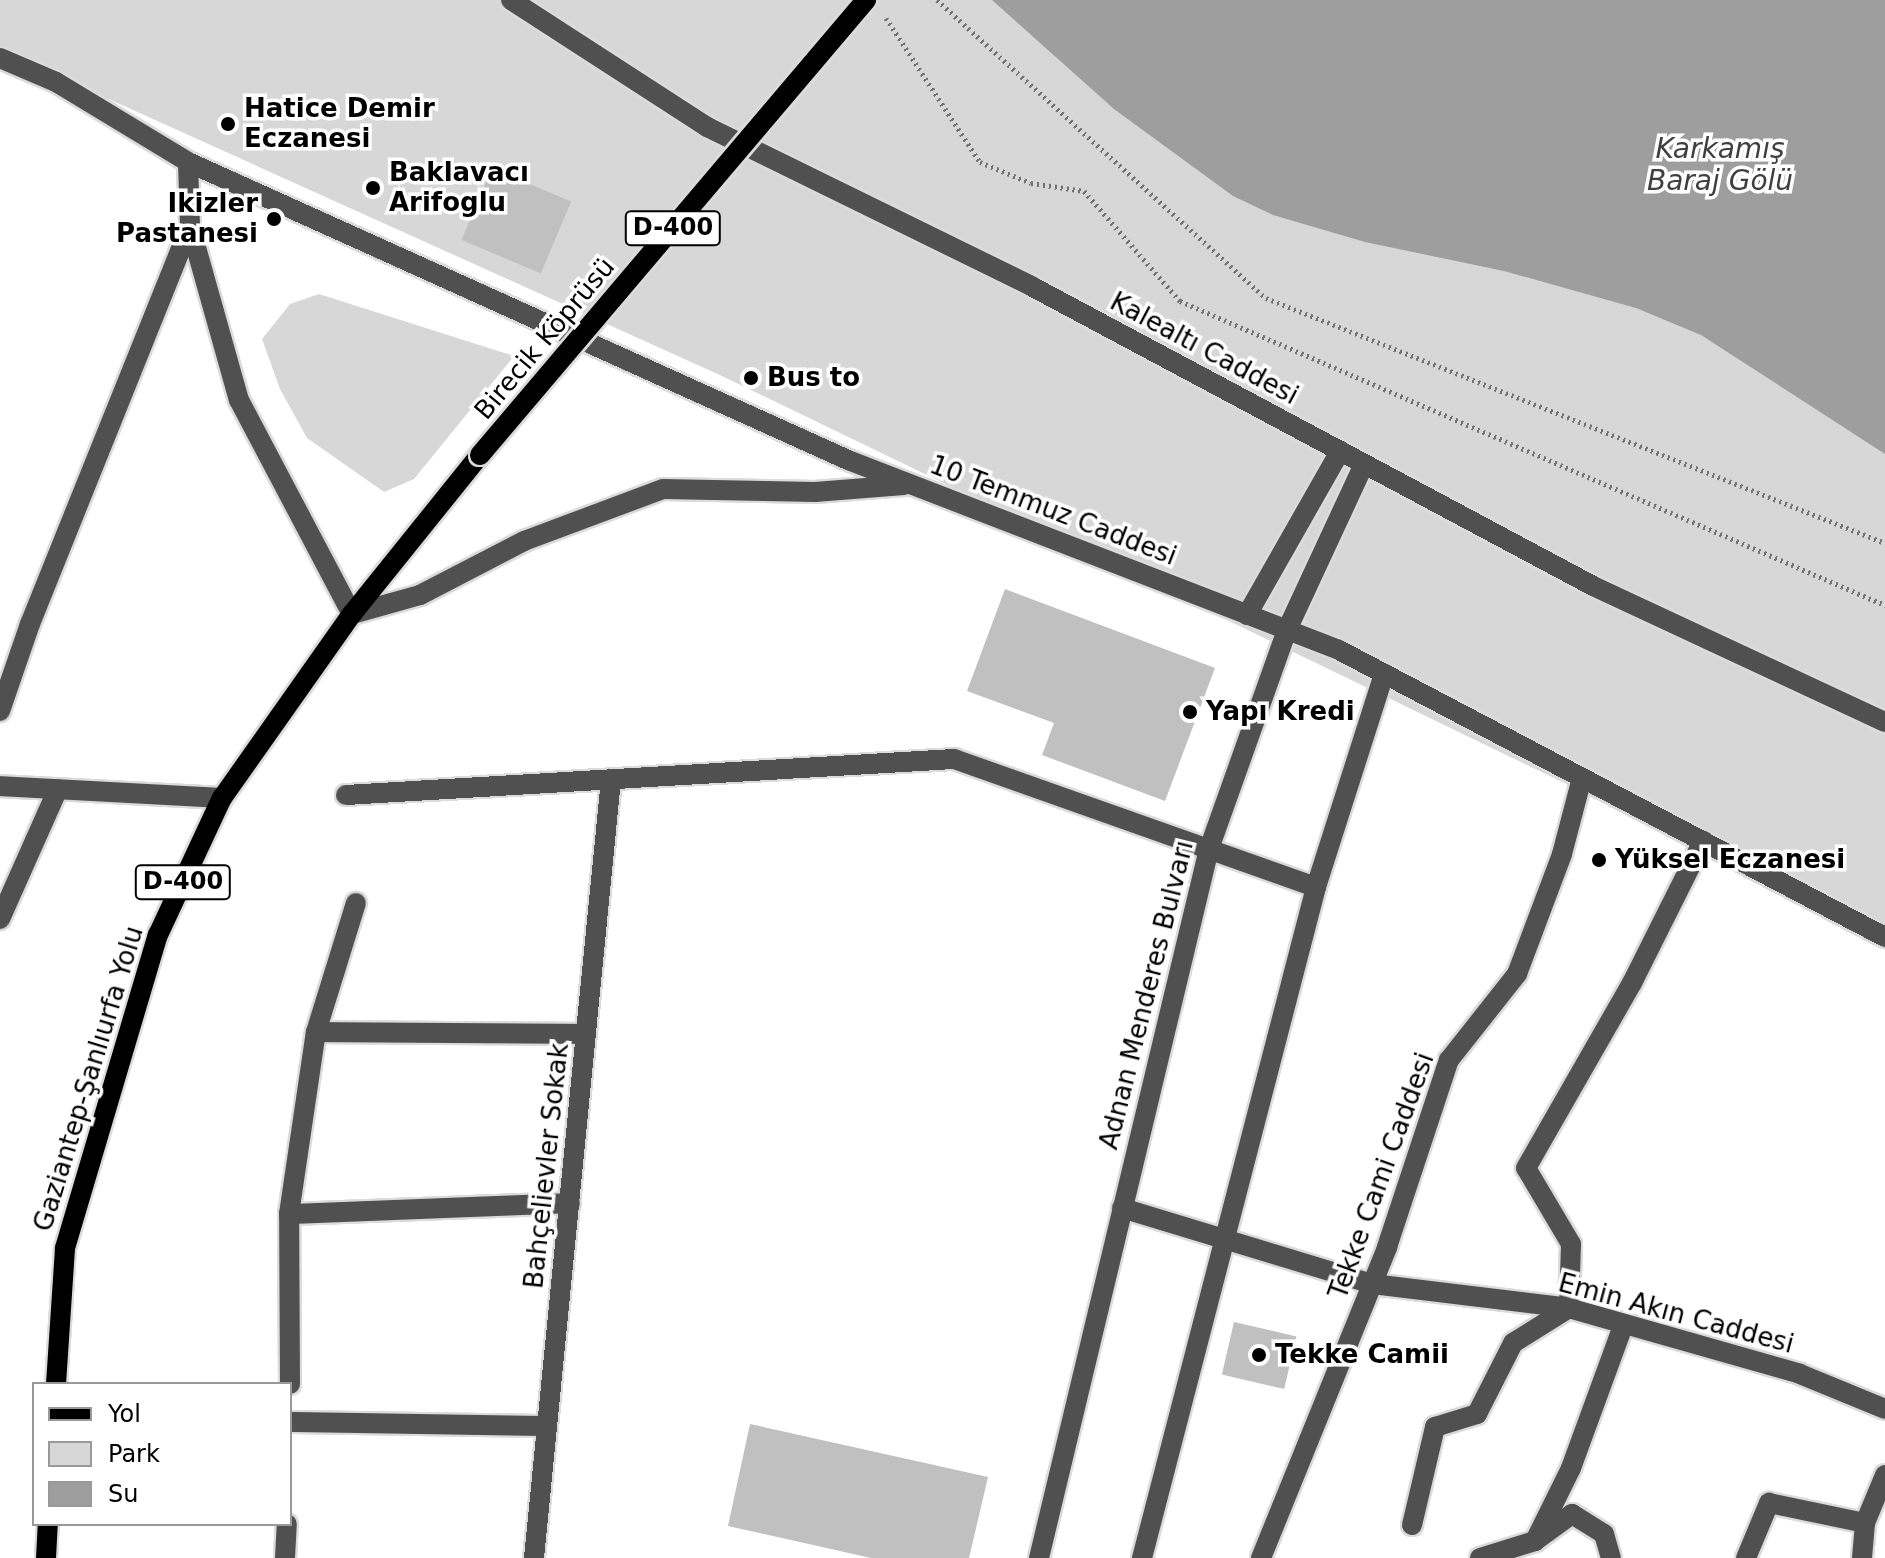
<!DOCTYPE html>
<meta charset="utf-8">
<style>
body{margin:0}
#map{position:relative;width:1885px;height:1558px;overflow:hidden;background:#fff;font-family:"DejaVu Sans",sans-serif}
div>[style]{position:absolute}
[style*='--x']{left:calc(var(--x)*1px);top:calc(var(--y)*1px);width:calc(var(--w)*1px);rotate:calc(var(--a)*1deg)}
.green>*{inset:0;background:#d7d7d7}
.water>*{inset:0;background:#9e9e9e}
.building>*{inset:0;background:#c0c0c0;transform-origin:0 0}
.path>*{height:5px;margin-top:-2.5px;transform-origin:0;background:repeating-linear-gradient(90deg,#727272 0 2px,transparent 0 6px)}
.roads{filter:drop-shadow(2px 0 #dbdbdb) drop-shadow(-2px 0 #dbdbdb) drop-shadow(0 2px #dbdbdb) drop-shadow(0 -2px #dbdbdb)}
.minor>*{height:20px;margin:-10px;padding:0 10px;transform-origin:10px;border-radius:10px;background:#505050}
.major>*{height:20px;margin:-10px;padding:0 10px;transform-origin:10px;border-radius:10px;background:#000}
.bridges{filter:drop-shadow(2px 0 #dbdbdb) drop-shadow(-2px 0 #dbdbdb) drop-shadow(0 2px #dbdbdb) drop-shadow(0 -2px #dbdbdb)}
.major-bridge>*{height:20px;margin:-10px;padding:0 10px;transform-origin:10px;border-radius:10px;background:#000}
.dots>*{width:22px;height:22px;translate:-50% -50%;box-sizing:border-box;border:4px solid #fff;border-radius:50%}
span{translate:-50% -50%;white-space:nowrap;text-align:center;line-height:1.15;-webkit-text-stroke:7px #fff;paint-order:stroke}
.shield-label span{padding:2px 6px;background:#fff;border:2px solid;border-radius:6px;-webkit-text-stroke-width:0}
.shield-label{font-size:24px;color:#000;font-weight:700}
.poi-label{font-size:26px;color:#000;font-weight:700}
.left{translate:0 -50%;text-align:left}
.right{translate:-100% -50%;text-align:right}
.street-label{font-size:26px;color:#000}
.water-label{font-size:28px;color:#3f3f3f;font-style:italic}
.legend{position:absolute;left:32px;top:1382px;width:260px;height:144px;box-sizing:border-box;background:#fff;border:2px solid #999;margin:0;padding:10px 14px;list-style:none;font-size:24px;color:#000}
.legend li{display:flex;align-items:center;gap:16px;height:40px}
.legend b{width:40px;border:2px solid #999}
</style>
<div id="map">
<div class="green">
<i style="clip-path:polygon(0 0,1221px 0,1885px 403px,1885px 938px,722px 376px,0 50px)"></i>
<i style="clip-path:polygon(319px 294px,514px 356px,414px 479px,384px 492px,307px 438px,280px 389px,262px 339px,290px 304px)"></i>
</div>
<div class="water">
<i style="clip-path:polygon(992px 0,1885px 0,1885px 454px,1701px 335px,1636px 308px,1504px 271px,1365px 242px,1273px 215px,1233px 196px,1114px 109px)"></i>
</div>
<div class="building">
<i style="left:492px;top:168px;width:86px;height:78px;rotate:23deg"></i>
<i style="clip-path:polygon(1005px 589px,1215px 668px,1165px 801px,1042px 755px,1054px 723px,967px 691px)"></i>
<i style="left:1234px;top:1322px;width:64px;height:54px;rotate:13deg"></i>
<i style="clip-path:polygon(750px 1424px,988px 1477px,969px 1558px,871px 1558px,728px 1526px)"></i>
</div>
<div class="path">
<i style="--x:937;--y:0;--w:444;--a:42.2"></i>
<i style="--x:1266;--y:298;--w:666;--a:21.59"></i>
<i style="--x:886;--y:18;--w:172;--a:56.9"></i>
<i style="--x:980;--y:162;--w:55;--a:22.4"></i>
<i style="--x:1031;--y:183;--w:54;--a:8.6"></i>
<i style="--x:1084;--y:191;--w:146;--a:48.9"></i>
<i style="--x:1180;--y:301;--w:768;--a:23.33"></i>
</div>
<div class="roads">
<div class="minor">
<i style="--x:511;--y:0;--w:234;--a:32.9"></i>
<i style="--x:707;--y:127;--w:361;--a:26.1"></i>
<i style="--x:1031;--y:286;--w:637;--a:28.09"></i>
<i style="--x:1593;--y:586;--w:322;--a:25"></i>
<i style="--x:0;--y:58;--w:61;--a:23.2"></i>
<i style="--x:56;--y:82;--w:154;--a:31.2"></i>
<i style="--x:188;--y:162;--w:64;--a:88.2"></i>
<i style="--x:190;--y:226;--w:181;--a:74.3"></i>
<i style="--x:239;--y:400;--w:242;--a:62.2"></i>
<i style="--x:352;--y:614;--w:71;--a:-15.6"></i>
<i style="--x:420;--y:595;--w:117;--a:-27.4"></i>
<i style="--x:524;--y:541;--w:148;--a:-20.5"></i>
<i style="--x:663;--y:489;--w:152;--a:1.1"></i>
<i style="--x:815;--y:492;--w:89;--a:-4.5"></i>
<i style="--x:188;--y:162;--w:724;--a:24.3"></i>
<i style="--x:848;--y:460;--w:526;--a:21.15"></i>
<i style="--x:1339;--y:650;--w:617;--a:27.73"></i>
<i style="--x:1247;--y:615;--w:189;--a:-60.4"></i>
<i style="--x:0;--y:711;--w:92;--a:-71"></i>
<i style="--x:30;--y:624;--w:429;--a:-68.1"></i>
<i style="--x:0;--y:786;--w:222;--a:3.1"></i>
<i style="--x:346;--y:795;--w:609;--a:-3.39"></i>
<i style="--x:954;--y:759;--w:384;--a:19.5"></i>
<i style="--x:0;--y:919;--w:142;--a:-66"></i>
<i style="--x:316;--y:1032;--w:270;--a:0.4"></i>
<i style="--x:1122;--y:1208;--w:261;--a:16.9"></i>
<i style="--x:1372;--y:1284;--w:198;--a:6.9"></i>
<i style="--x:1569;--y:1308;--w:240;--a:15.9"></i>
<i style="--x:1800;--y:1374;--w:92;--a:22.4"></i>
<i style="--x:289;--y:1214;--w:281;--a:-2.2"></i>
<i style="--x:290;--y:1384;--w:170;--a:-90.3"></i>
<i style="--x:289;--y:1214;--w:184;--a:-81.6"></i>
<i style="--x:316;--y:1032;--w:135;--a:-72.8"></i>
<i style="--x:290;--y:1422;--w:257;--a:0.9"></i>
<i style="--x:1412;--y:1525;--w:101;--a:-76.8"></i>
<i style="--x:1435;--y:1427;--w:44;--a:-17.2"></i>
<i style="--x:1477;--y:1414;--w:80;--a:-63.1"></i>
<i style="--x:1513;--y:1343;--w:66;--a:-32"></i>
<i style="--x:1569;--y:1308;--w:64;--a:-88.2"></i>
<i style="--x:1571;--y:1244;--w:88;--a:-120.6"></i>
<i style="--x:1526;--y:1168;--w:213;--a:-60.2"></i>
<i style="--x:1632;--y:983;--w:159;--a:-63.4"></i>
<i style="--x:1535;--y:1541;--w:81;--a:-63.7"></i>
<i style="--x:1571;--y:1468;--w:151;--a:-69.9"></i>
<i style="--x:285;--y:1558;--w:34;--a:-87"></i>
<i style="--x:534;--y:1558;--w:783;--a:-84.35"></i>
<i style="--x:1039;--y:1558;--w:729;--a:-76.52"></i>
<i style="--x:1209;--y:849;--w:232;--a:-70.4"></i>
<i style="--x:1287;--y:630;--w:183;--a:-65.1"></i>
<i style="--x:1142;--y:1558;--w:693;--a:-75.46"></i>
<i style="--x:1316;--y:887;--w:224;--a:-72.3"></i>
<i style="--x:1261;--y:1558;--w:336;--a:-67.9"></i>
<i style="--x:1387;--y:1247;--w:197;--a:-71.7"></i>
<i style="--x:1449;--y:1060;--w:110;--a:-51.7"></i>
<i style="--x:1517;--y:974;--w:128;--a:-69.4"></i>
<i style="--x:1562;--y:854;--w:79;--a:-75.3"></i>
<i style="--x:1480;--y:1558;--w:58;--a:-17.2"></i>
<i style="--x:1535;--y:1541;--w:46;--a:-36.1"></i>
<i style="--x:1572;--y:1514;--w:38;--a:32"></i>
<i style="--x:1604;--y:1534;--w:25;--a:74"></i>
<i style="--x:1746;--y:1558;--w:60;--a:-67.3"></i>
<i style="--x:1769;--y:1503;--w:98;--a:11.8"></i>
<i style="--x:1862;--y:1558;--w:35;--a:-85"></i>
<i style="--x:1865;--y:1523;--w:52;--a:-67.4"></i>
</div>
<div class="major">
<i style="--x:56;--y:1384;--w:136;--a:-86.2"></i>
<i style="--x:65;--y:1248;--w:327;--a:-73.5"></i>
<i style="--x:158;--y:935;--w:151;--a:-65"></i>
<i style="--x:222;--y:798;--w:225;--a:-54.8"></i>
<i style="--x:352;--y:614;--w:204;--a:-51.2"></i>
<i style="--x:46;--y:1558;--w:34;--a:-87"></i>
</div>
</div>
<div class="bridges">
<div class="major-bridge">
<i style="--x:480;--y:455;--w:597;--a:-49.69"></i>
</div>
</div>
<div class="dots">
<i style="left:228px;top:124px;background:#000"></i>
<i style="left:373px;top:188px;background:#000"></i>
<i style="left:274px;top:219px;background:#000"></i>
<i style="left:751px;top:378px;background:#000"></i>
<i style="left:1190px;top:712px;background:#000"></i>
<i style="left:1599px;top:860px;background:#000"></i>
<i style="left:1259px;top:1355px;background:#000"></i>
</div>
<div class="shield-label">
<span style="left:673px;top:228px">D-400</span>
<span style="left:183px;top:882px">D-400</span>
</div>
<div class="poi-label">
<span class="left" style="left:244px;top:124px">Hatice Demir<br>Eczanesi</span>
<span class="left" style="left:389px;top:188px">Baklavacı<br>Arifoglu</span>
<span class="right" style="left:258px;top:219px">Ikizler<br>Pastanesi</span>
<span class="left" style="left:767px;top:378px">Bus to</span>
<span class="left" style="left:1206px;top:712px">Yapı Kredi</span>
<span class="left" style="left:1615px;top:860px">Yüksel Eczanesi</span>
<span class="left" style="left:1275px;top:1355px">Tekke Camii</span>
</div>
<div class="street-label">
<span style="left:545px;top:339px;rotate:-50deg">Birecik Köprüsü</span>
<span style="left:1204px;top:349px;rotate:28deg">Kalealtı Caddesi</span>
<span style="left:1053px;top:511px;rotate:21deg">10 Temmuz Caddesi</span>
<span style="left:1147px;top:995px;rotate:-76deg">Adnan Menderes Bulvarı</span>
<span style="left:89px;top:1079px;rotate:-73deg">Gaziantep-Şanlıurfa Yolu</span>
<span style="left:547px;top:1166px;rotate:-84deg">Bahçelievler Sokak</span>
<span style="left:1382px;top:1176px;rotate:-70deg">Tekke Cami Caddesi</span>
<span style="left:1676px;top:1314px;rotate:15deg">Emin Akın Caddesi</span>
</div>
<div class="water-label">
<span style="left:1720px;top:165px">Karkamış<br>Baraj Gölü</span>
</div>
<ul class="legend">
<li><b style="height:10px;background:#000"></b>Yol</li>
<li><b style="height:22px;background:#d7d7d7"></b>Park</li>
<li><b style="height:22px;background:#9e9e9e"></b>Su</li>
</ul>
</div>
